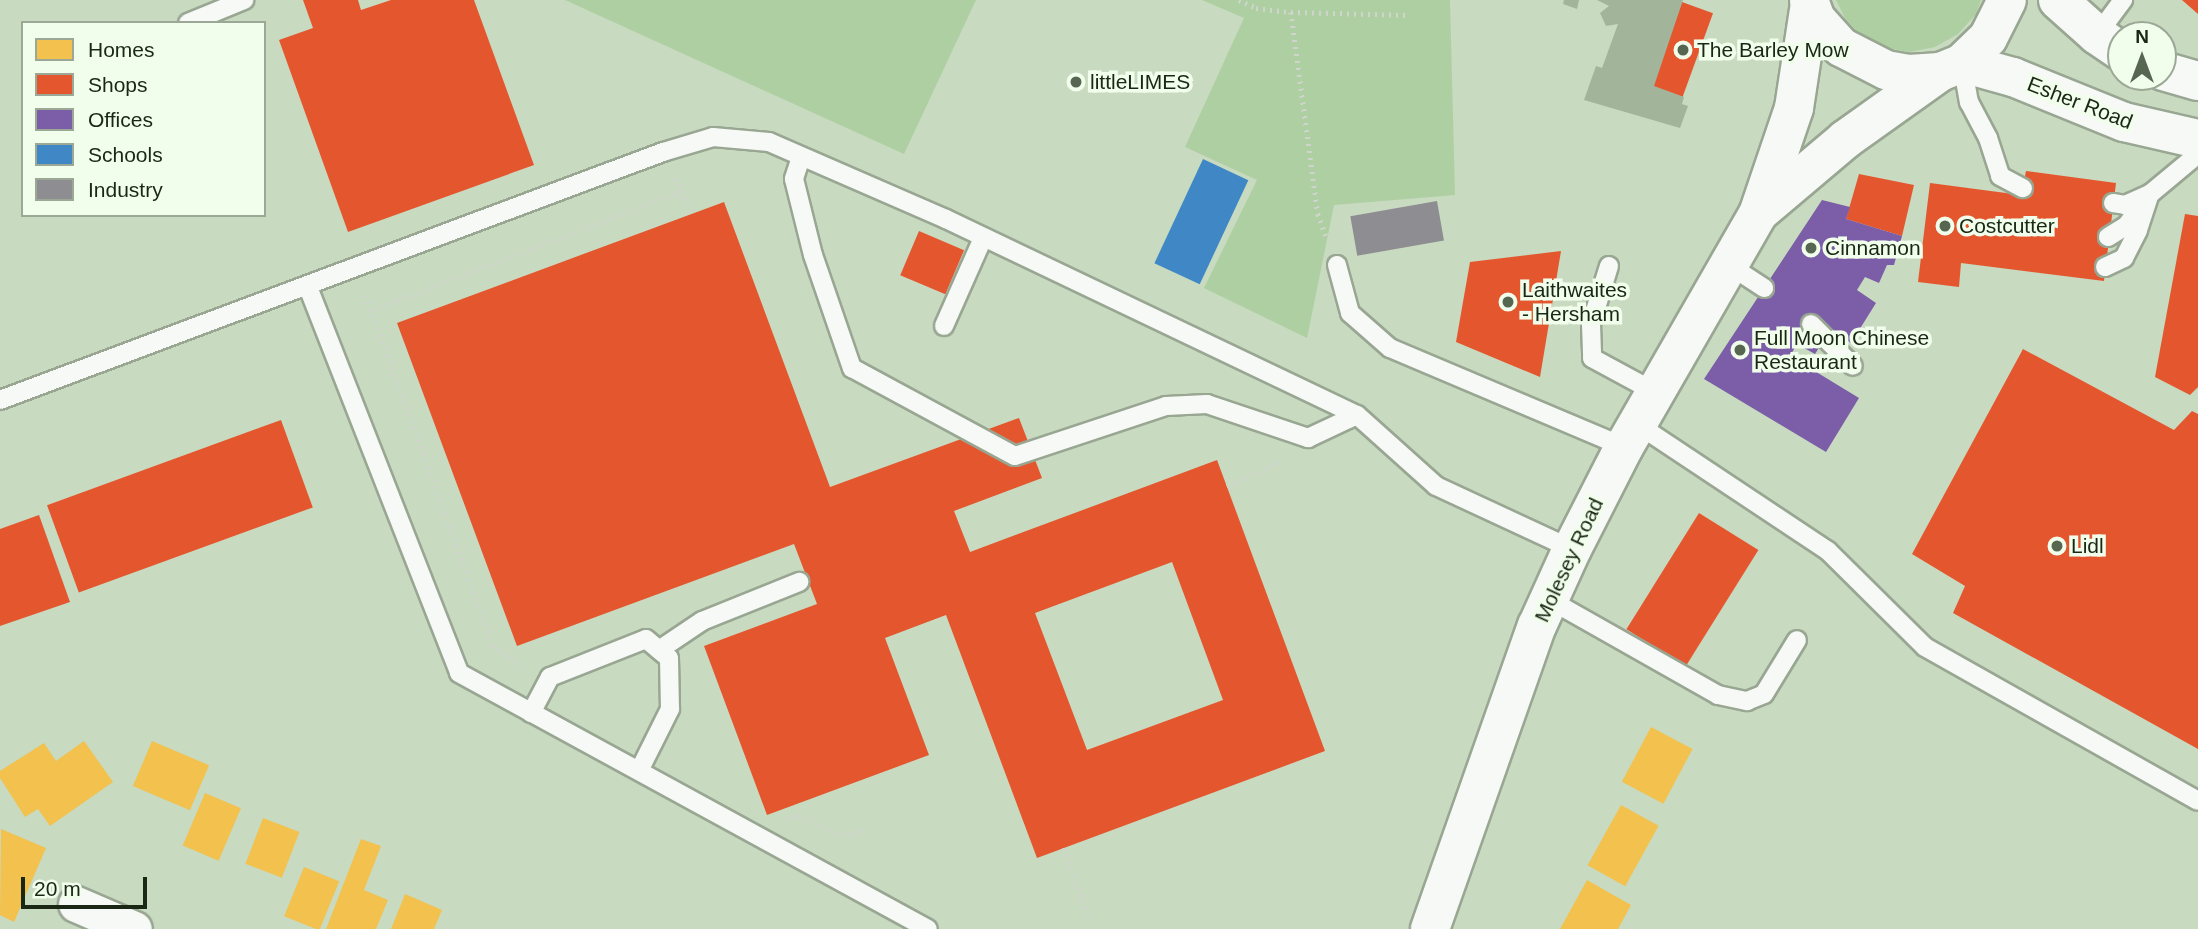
<!DOCTYPE html>
<style>
body{margin:0}
#map{position:relative;width:2198px;height:929px;overflow:hidden;background:#c8dac0;font-family:Arial,sans-serif}
div>[style]{position:absolute}
[style*='--x']{left:calc(var(--x)*1px);top:calc(var(--y)*1px);width:calc(var(--w)*1px);rotate:calc(var(--a)*1deg)}
.green>*{inset:0;background:#aecfa1}
.homes>*{inset:0;background:#f2c14e;transform-origin:0 0}
.shops>*{inset:0;background:#e4572e;transform-origin:0 0}
.offices>*{inset:0;background:#7b5ea7}
.schools>*{inset:0;background:#3f88c5;transform-origin:0 0}
.industry>*{inset:0;background:#8d8d92;transform-origin:0 0}
.building>*{inset:0;background:#a2b59a}
.path>*{height:4.5px;margin-top:-2.25px;transform-origin:0;background:repeating-linear-gradient(90deg,#cfd4cd 0 2px,transparent 0 7px)}
.roads{filter:drop-shadow(2px 0 #98a692) drop-shadow(-2px 0 #98a692) drop-shadow(0 2px #98a692) drop-shadow(0 -2px #98a692)}
.service>*{height:18px;margin:-9px;padding:0 9px;transform-origin:9px;border-radius:9px;background:#f7f9f6}
.minor>*{height:35px;margin:-17.5px;padding:0 17.5px;transform-origin:17.5px;border-radius:17.5px;background:#f7f9f6}
.tertiary>*{height:38px;margin:-19px;padding:0 19px;transform-origin:19px;border-radius:19px;background:#f7f9f6}
.primary>*{height:38px;margin:-19px;padding:0 19px;transform-origin:19px;border-radius:19px;background:#f7f9f6}
.dots>*{width:19px;height:19px;translate:-50% -50%;box-sizing:border-box;border:4px solid #f1feec;border-radius:50%}
span{translate:-50% -50%;white-space:nowrap;text-align:center;line-height:1.15;-webkit-text-stroke:7px #f1feec;paint-order:stroke}
.poi-label{font-size:21px;color:#1a2715}
.left{translate:0 -50%;text-align:left}
.street-label{font-size:21px;color:#1a2715}
.legend{position:absolute;left:21px;top:21px;width:245px;height:196px;box-sizing:border-box;background:#f1feec;border:2px solid #9ba896;margin:0;padding:9px 12px;list-style:none;font-size:21px;color:#1a2715}
.legend li{display:flex;align-items:center;gap:14px;height:35px}
.legend b{width:35px;border:2px solid #9ba896}
.north{position:absolute;left:2107px;top:21px;width:70px;height:70px;box-sizing:border-box;background:#f1feec;border:2px solid #9ba896;border-radius:50%;rotate:0deg;font-size:19px;font-weight:700;line-height:28px;text-align:center;color:#1a2715}
.north::after{content:'';display:block;margin:auto;width:24px;height:32px;background:#576651;clip-path:polygon(50% 0,100% 100%,50% 72%,0 100%)}
.scale{position:absolute;left:21px;top:877px;width:126px;height:32px;box-sizing:border-box;border:4px solid #1a2715;border-top:0;padding-left:9px;font-size:21px;line-height:24px;white-space:nowrap;color:#1a2715;-webkit-text-stroke:5px #f1feec;paint-order:stroke}
</style>
<div id="map">
<div class="green">
<i style="clip-path:polygon(565px 0,976px 0,904px 154px)"></i>
<i style="clip-path:polygon(1202px 0,1450px 0,1455px 195px,1334px 205px,1307px 338px,1204px 288px,1257px 180px,1185px 147px,1244px 18px)"></i>
<i style="clip-path:polygon(1836px 0,1981px 0,1976px 14px,1958px 34px,1935px 47px,1909px 52px,1882px 47px,1861px 36px,1845px 18px)"></i>
</div>
<div class="homes">
<i style="left:1651px;top:727px;width:47px;height:62px;rotate:28deg"></i>
<i style="clip-path:polygon(84px 741px,113px 782px,50px 826px,38px 809px,25px 817px,0 778px,0 771px,44px 743px,56px 761px)"></i>
<i style="left:152px;top:741px;width:62px;height:49px;rotate:23deg"></i>
<i style="left:205px;top:793px;width:39px;height:57px;rotate:23deg"></i>
<i style="left:1621px;top:805px;width:43px;height:69px;rotate:29deg"></i>
<i style="left:263px;top:818px;width:39px;height:49px;rotate:21deg"></i>
<i style="clip-path:polygon(1px 829px,46px 848px,14px 922px,0 915px)"></i>
<i style="clip-path:polygon(361px 839px,381px 846px,364px 890px,388px 900px,376px 929px,326px 929px)"></i>
<i style="left:304px;top:867px;width:38px;height:53px;rotate:22deg"></i>
<i style="clip-path:polygon(1587px 880px,1631px 905px,1618px 929px,1560px 929px)"></i>
<i style="clip-path:polygon(405px 894px,442px 910px,434px 929px,391px 929px)"></i>
</div>
<div class="shops">
<i style="clip-path:polygon(303px 0,358px 0,361px 10px,391px 0,474px 0,534px 165px,348px 232px,279px 40px,313px 28px)"></i>
<i style="clip-path:polygon(2182px 0,2198px 0,2198px 14px)"></i>
<i style="left:1682px;top:2px;width:33px;height:89px;rotate:20deg"></i>
<i style="clip-path:polygon(2026px 171px,2116px 183px,2104px 281px,1961px 263px,1959px 287px,1918px 282px,1930px 183px,2021px 195px)"></i>
<i style="clip-path:polygon(1859px 174px,1914px 185px,1902px 236px,1846px 219px)"></i>
<i style="clip-path:polygon(evenodd,724px 202px,830px 487px,1019px 418px,1042px 478px,954px 511px,970px 552px,1217px 460px,1325px 751px,1037px 858px,946px 615px,885px 638px,929px 755px,767px 815px,704px 646px,817px 604px,794px 544px,517px 646px,397px 323px,724px 202px,1172px 562px,1223px 700px,1087px 750px,1035px 613px,1172px 562px)"></i>
<i style="clip-path:polygon(2185px 214px,2198px 216px,2198px 387px,2190px 395px,2155px 377px)"></i>
<i style="left:919px;top:231px;width:49px;height:48px;rotate:23deg"></i>
<i style="clip-path:polygon(1561px 251px,1540px 377px,1456px 342px,1470px 262px)"></i>
<i style="clip-path:polygon(2023px 349px,2174px 430px,2192px 411px,2198px 414px,2198px 749px,1953px 613px,1965px 586px,1912px 554px)"></i>
<i style="left:281px;top:420px;width:93px;height:249px;rotate:70deg"></i>
<i style="left:1699px;top:513px;width:70px;height:137px;rotate:32deg"></i>
<i style="clip-path:polygon(39px 515px,70px 602px,0 626px,0 529px)"></i>
</div>
<div class="offices">
<i style="clip-path:polygon(1822px 200px,1850px 207px,1846px 219px,1902px 236px,1894px 265px,1887px 265px,1879px 283px,1865px 277px,1857px 290px,1876px 303px,1851px 343px,1815px 318px,1824px 340px,1815px 354px,1797px 344px,1790px 356px,1859px 398px,1826px 452px,1704px 379px)"></i>
</div>
<div class="schools">
<i style="left:1203px;top:159px;width:50px;height:115px;rotate:25deg"></i>
</div>
<div class="industry">
<i style="left:1437px;top:201px;width:40px;height:88px;rotate:80deg"></i>
</div>
<div class="building">
<i style="clip-path:polygon(1564px 0,1579px 0,1577px 9px,1563px 4px)"></i>
<i style="clip-path:polygon(1597px 0,1683px 0,1654px 86px,1684px 97px,1682px 104px,1688px 106px,1680px 128px,1584px 100px,1596px 66px,1602px 68px,1618px 24px,1606px 26px,1600px 13px,1609px 6px)"></i>
</div>
<div class="path">
<i style="--x:1239;--y:0;--w:19;--a:25"></i>
<i style="--x:1256;--y:8;--w:35;--a:7"></i>
<i style="--x:1291;--y:12;--w:117;--a:1.5"></i>
<i style="--x:1291;--y:12;--w:204;--a:82.4"></i>
<i style="--x:1318;--y:214;--w:27;--a:70"></i>
<i style="--x:676;--y:178;--w:39;--a:66"></i>
<i style="--x:366;--y:295;--w:372;--a:70.1"></i>
<i style="--x:493;--y:645;--w:36;--a:36"></i>
<i style="--x:372;--y:310;--w:332;--a:-21"></i>
<i style="--x:1227;--y:487;--w:60;--a:-25.7"></i>
<i style="--x:787;--y:818;--w:10;--a:-11"></i>
<i style="--x:797;--y:816;--w:48;--a:23.4"></i>
<i style="--x:841;--y:835;--w:28;--a:-10"></i>
<i style="--x:1063;--y:848;--w:75;--a:69.6"></i>
</div>
<div class="roads">
<div class="service">
<i style="--x:188;--y:23;--w:61;--a:-22.3"></i>
<i style="--x:2097;--y:35;--w:44;--a:-53.4"></i>
<i style="--x:1962;--y:63;--w:40;--a:80"></i>
<i style="--x:1969;--y:102;--w:41;--a:62.2"></i>
<i style="--x:1988;--y:138;--w:40;--a:72"></i>
<i style="--x:2000;--y:176;--w:26;--a:28"></i>
<i style="--x:801;--y:157;--w:23;--a:108"></i>
<i style="--x:794;--y:179;--w:78;--a:76"></i>
<i style="--x:813;--y:255;--w:120;--a:71"></i>
<i style="--x:852;--y:368;--w:185;--a:28.4"></i>
<i style="--x:1015;--y:456;--w:159;--a:-18.3"></i>
<i style="--x:1166;--y:406;--w:41;--a:-2.8"></i>
<i style="--x:1207;--y:404;--w:107;--a:18.6"></i>
<i style="--x:1308;--y:438;--w:54;--a:-25.1"></i>
<i style="--x:2113;--y:203;--w:12;--a:9"></i>
<i style="--x:2125;--y:205;--w:27;--a:-24"></i>
<i style="--x:2150;--y:194;--w:62;--a:-39.8"></i>
<i style="--x:2108;--y:237;--w:22;--a:-32"></i>
<i style="--x:2127;--y:225;--w:24;--a:-55"></i>
<i style="--x:1337;--y:265;--w:50;--a:74.8"></i>
<i style="--x:1350;--y:313;--w:53;--a:41.2"></i>
<i style="--x:1390;--y:348;--w:254;--a:22.9"></i>
<i style="--x:1729;--y:265;--w:42;--a:33.3"></i>
<i style="--x:1609;--y:266;--w:61;--a:107.2"></i>
<i style="--x:1591;--y:324;--w:34;--a:88"></i>
<i style="--x:1592;--y:358;--w:72;--a:28.4"></i>
<i style="--x:2105;--y:267;--w:21;--a:-25"></i>
<i style="--x:2124;--y:258;--w:31;--a:-63"></i>
<i style="--x:2138;--y:230;--w:38;--a:-72"></i>
<i style="--x:308;--y:287;--w:414;--a:68.6"></i>
<i style="--x:459;--y:673;--w:534;--a:28.63"></i>
<i style="--x:1811;--y:324;--w:59;--a:45"></i>
<i style="--x:944;--y:326;--w:96;--a:-66.1"></i>
<i style="--x:0;--y:400;--w:708;--a:-20.51"></i>
<i style="--x:663;--y:152;--w:52;--a:-16.7"></i>
<i style="--x:713;--y:137;--w:56;--a:5.1"></i>
<i style="--x:769;--y:142;--w:193;--a:23.5"></i>
<i style="--x:946;--y:219;--w:455;--a:25.5"></i>
<i style="--x:1357;--y:415;--w:106;--a:41.9"></i>
<i style="--x:1436;--y:486;--w:150;--a:24.9"></i>
<i style="--x:1637;--y:424;--w:229;--a:33.6"></i>
<i style="--x:1828;--y:551;--w:136;--a:44.7"></i>
<i style="--x:1925;--y:647;--w:313;--a:29.4"></i>
<i style="--x:1550;--y:600;--w:193;--a:29.5"></i>
<i style="--x:1718;--y:695;--w:30;--a:12"></i>
<i style="--x:1747;--y:701;--w:18;--a:-22"></i>
<i style="--x:1764;--y:694;--w:63;--a:-58.6"></i>
<i style="--x:659;--y:650;--w:52;--a:-34"></i>
<i style="--x:702;--y:621;--w:105;--a:-21.9"></i>
<i style="--x:531;--y:713;--w:41;--a:-62.2"></i>
<i style="--x:550;--y:677;--w:103;--a:-21.6"></i>
<i style="--x:646;--y:639;--w:30;--a:40"></i>
<i style="--x:669;--y:658;--w:51;--a:88.9"></i>
<i style="--x:670;--y:709;--w:69;--a:116.6"></i>
</div>
<div class="minor">
<i style="--x:76;--y:904;--w:63;--a:23.3"></i>
</div>
<div class="tertiary">
<i style="--x:1762;--y:210;--w:110;--a:-40.2"></i>
<i style="--x:1846;--y:139;--w:115;--a:-35.5"></i>
<i style="--x:1430;--y:929;--w:321;--a:-70.6"></i>
<i style="--x:1537;--y:626;--w:85;--a:-65.6"></i>
<i style="--x:1572;--y:549;--w:114;--a:-63"></i>
<i style="--x:1624;--y:447;--w:269;--a:-60.1"></i>
<i style="--x:1758;--y:214;--w:112;--a:-71.2"></i>
<i style="--x:1794;--y:108;--w:105;--a:-81.3"></i>
</div>
<div class="primary">
<i style="--x:1809;--y:0;--w:20;--a:70"></i>
<i style="--x:1816;--y:19;--w:38;--a:48"></i>
<i style="--x:1841;--y:47;--w:51;--a:27.1"></i>
<i style="--x:1886;--y:70;--w:23;--a:10"></i>
<i style="--x:1909;--y:74;--w:31;--a:-4"></i>
<i style="--x:1940;--y:72;--w:24;--a:-22"></i>
<i style="--x:1962;--y:63;--w:36;--a:-44"></i>
<i style="--x:1988;--y:38;--w:42;--a:-63.4"></i>
<i style="--x:2058;--y:0;--w:52;--a:41.9"></i>
<i style="--x:2097;--y:35;--w:29;--a:34"></i>
<i style="--x:1962;--y:63;--w:53;--a:15.4"></i>
<i style="--x:2013;--y:77;--w:120;--a:22.1"></i>
<i style="--x:2124;--y:122;--w:76;--a:12.9"></i>
<i style="--x:2163;--y:71;--w:36;--a:16"></i>
</div>
</div>
<div class="dots">
<i style="left:1683px;top:50px;background:#576651"></i>
<i style="left:1076px;top:82px;background:#576651"></i>
<i style="left:1945px;top:226px;background:#576651"></i>
<i style="left:1811px;top:248px;background:#576651"></i>
<i style="left:1508px;top:302px;background:#576651"></i>
<i style="left:1740px;top:350px;background:#576651"></i>
<i style="left:2057px;top:546px;background:#576651"></i>
</div>
<div class="poi-label">
<span class="left" style="left:1697px;top:50px">The Barley Mow</span>
<span class="left" style="left:1090px;top:82px">littleLIMES</span>
<span class="left" style="left:1959px;top:226px">Costcutter</span>
<span class="left" style="left:1825px;top:248px">Cinnamon</span>
<span class="left" style="left:1522px;top:302px">Laithwaites<br>- Hersham</span>
<span class="left" style="left:1754px;top:350px">Full Moon Chinese<br>Restaurant</span>
<span class="left" style="left:2071px;top:546px">Lidl</span>
</div>
<div class="street-label">
<span style="left:2080px;top:103px;rotate:21deg">Esher Road</span>
<span style="left:1569px;top:560px;rotate:-65deg">Molesey Road</span>
</div>
<ul class="legend">
<li><b style="height:19px;background:#f2c14e"></b>Homes</li>
<li><b style="height:19px;background:#e4572e"></b>Shops</li>
<li><b style="height:19px;background:#7b5ea7"></b>Offices</li>
<li><b style="height:19px;background:#3f88c5"></b>Schools</li>
<li><b style="height:19px;background:#8d8d92"></b>Industry</li>
</ul>
<div class="north">N</div>
<div class="scale">20 m</div>
</div>
